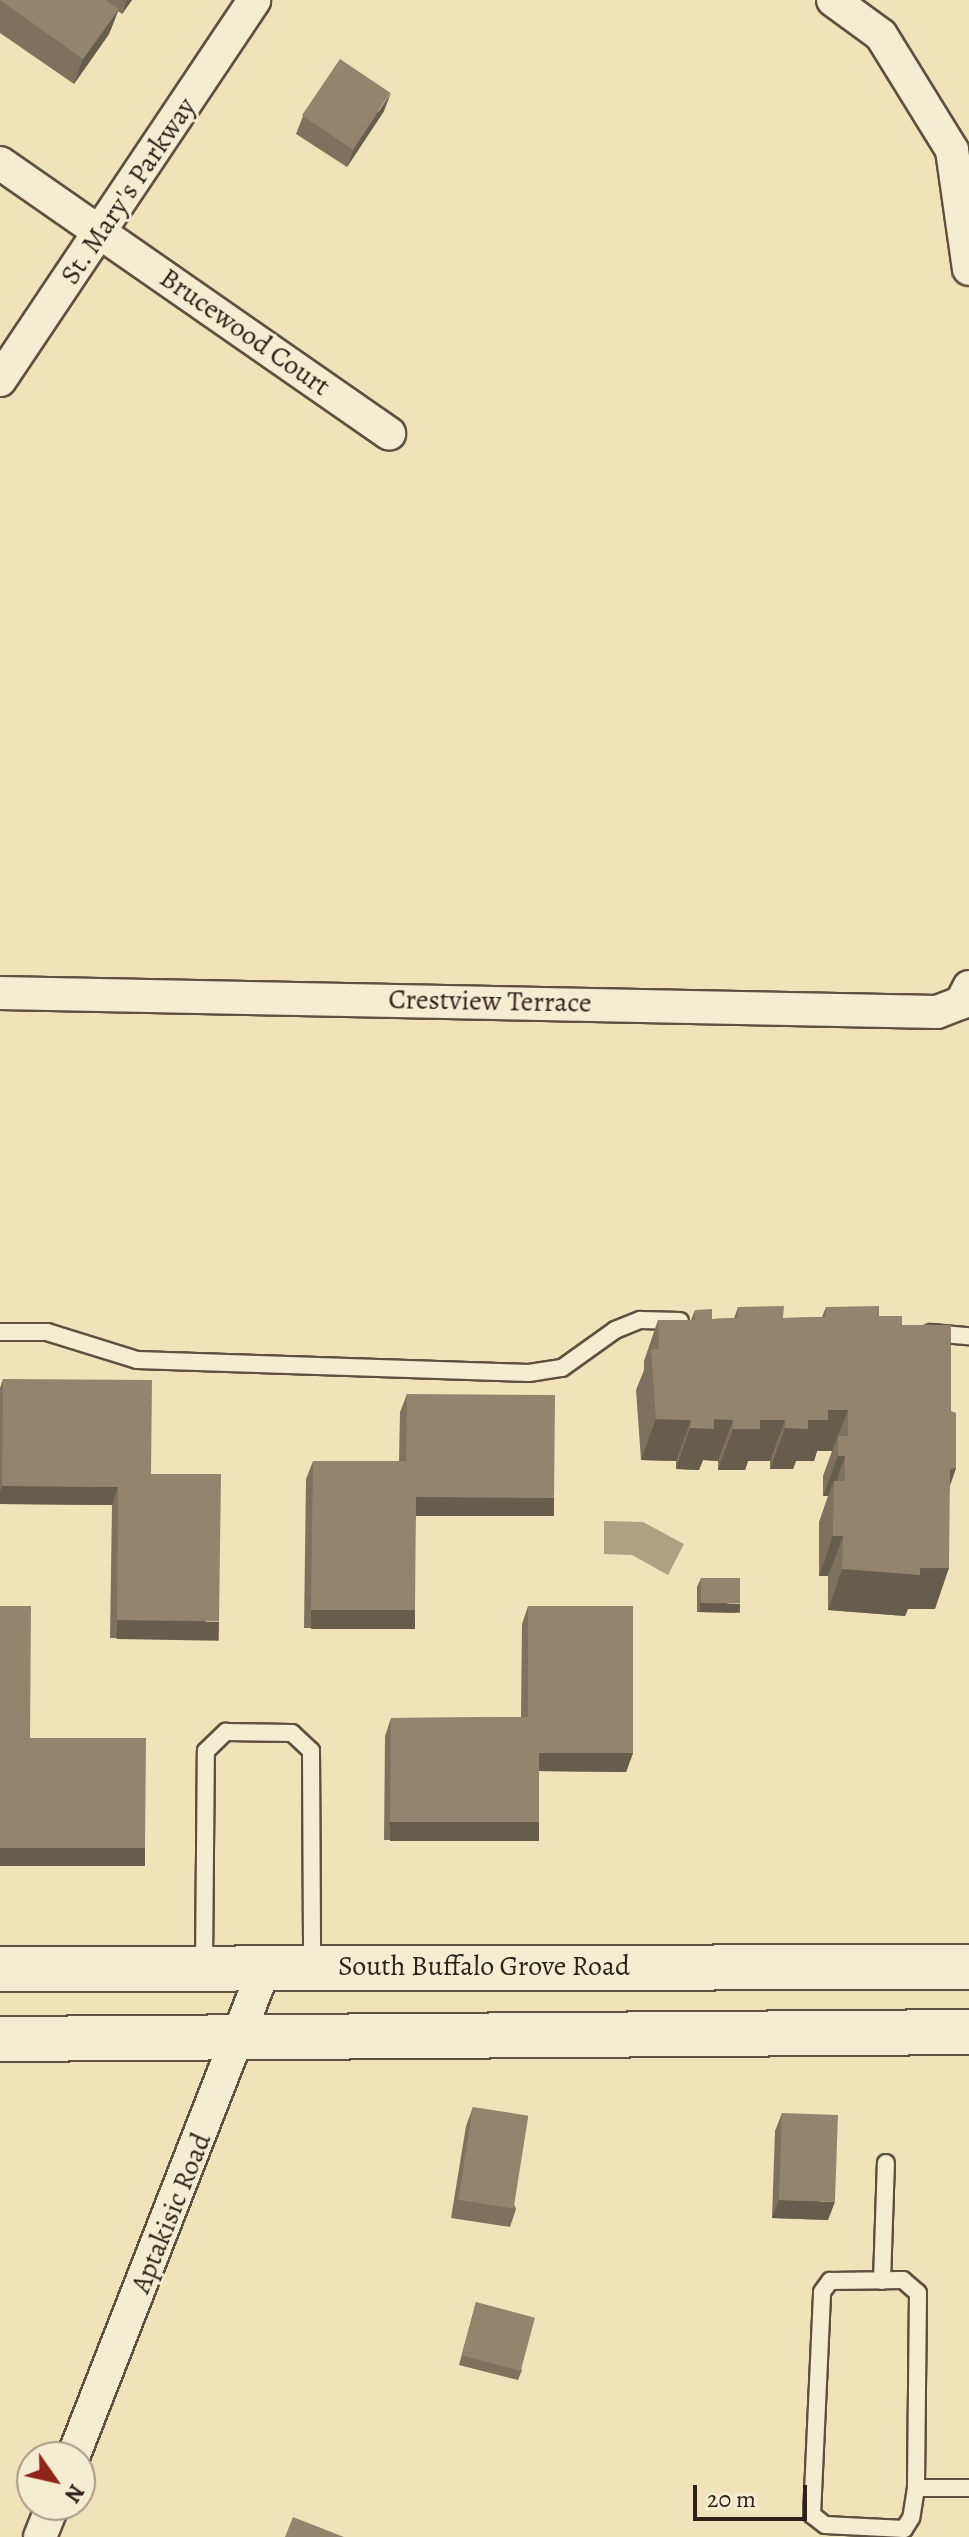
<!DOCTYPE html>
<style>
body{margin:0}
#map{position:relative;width:969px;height:2537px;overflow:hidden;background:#f0e3b9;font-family:Alegreya,serif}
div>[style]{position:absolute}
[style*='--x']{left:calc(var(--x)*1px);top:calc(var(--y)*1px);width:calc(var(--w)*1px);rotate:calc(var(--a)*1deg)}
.water>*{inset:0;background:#aea183}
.roads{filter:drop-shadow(2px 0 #5f5142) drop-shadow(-2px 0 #5f5142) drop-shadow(0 2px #5f5142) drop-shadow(0 -2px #5f5142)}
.lane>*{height:16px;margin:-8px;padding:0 8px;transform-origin:8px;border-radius:8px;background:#f5edd2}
.street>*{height:32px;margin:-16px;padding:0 16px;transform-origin:16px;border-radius:16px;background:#f5edd2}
.secondary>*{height:44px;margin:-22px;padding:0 22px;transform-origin:22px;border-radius:22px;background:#f5edd2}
.wall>*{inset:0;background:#7e725e}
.shaded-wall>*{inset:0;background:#675d4c;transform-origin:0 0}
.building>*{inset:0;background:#93856d;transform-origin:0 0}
span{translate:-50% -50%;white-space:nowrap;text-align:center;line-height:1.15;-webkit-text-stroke:6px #f5edd2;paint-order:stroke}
.street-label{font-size:28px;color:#2f201a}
.north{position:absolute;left:16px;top:2441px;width:80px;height:80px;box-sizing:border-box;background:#f5edd2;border:2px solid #a69b88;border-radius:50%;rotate:124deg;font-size:22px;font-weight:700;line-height:32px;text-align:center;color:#2f201a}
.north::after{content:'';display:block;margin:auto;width:28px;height:36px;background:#8f2418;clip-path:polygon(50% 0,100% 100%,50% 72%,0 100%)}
.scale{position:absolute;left:693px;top:2485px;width:114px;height:36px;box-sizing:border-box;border:4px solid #2f201a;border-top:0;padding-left:10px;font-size:24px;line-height:28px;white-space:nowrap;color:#2f201a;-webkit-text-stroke:6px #f5edd2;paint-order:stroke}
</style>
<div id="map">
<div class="water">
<i style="clip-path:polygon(604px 1521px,643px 1522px,684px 1544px,668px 1575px,632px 1555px,604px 1554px)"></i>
</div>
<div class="roads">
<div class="lane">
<i style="--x:0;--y:1332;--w:47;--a:0"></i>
<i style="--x:47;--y:1332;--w:94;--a:17.3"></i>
<i style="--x:137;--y:1360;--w:392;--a:1.9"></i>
<i style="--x:529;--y:1373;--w:33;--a:-9"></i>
<i style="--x:562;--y:1368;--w:65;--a:-35.6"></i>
<i style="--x:615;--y:1330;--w:27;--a:-22"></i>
<i style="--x:640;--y:1320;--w:40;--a:1.4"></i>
<i style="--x:931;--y:1333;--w:38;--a:5"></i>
<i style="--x:204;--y:1966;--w:215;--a:-89.5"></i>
<i style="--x:206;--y:1751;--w:28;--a:-44"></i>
<i style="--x:226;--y:1732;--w:66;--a:0.9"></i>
<i style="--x:292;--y:1733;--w:26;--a:43"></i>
<i style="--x:311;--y:1751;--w:214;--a:89.7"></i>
<i style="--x:903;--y:2280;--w:20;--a:41"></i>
<i style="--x:918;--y:2293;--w:195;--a:90.6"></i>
<i style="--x:916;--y:2488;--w:30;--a:99"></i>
<i style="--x:911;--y:2518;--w:13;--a:122"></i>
<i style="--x:904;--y:2529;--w:79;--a:-177.1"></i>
<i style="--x:825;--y:2525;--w:16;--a:-142"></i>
<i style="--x:812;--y:2515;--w:223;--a:-87.4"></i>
<i style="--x:822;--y:2292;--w:14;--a:-54"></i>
<i style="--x:830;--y:2281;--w:73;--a:-0.8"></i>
<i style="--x:882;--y:2281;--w:118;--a:-88.1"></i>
<i style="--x:916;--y:2488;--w:53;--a:0"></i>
</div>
<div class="street">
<i style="--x:833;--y:0;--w:59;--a:36.1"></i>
<i style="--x:881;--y:35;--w:135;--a:58.3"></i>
<i style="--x:952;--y:150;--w:120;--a:81.9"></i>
<i style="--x:0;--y:163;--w:474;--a:34.8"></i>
<i style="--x:0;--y:380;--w:457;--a:-56.2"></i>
<i style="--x:0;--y:993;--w:937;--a:1.16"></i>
<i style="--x:937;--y:1012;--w:26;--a:-21"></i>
<i style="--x:961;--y:1003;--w:18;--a:-63"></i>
<i style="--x:73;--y:2457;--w:526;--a:-68.6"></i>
<i style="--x:40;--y:2537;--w:35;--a:-68"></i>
</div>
<div class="secondary">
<i style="--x:0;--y:1969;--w:969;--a:-0.12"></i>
<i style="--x:0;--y:2039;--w:969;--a:-0.41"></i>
</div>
</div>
<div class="wall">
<i style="clip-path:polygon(0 0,132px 0,122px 14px,118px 11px,109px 34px,74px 84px,0 33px)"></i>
<i style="clip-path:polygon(384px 111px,347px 167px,296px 134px,303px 116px)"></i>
<i style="clip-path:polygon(738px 1307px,783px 1318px,822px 1317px,826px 1307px,879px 1316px,902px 1325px,951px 1411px,956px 1468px,950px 1486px,935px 1609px,908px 1609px,905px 1616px,828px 1610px,828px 1576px,819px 1576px,819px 1522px,828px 1496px,823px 1496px,823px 1476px,832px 1451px,817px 1451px,814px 1461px,796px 1461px,793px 1469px,770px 1469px,770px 1461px,748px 1461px,745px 1470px,718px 1470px,718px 1461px,703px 1460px,699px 1470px,676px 1469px,676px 1461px,641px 1460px,636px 1390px,644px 1370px,644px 1361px,658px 1320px,691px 1320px,695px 1310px,712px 1319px,734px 1318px)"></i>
<i style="clip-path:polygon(3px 1379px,151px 1474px,212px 1639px,110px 1638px,112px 1505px,0 1504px,0 1388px)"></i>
<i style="clip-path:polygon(407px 1394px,548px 1516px,416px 1515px,409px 1628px,304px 1628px,306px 1479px,313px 1461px,399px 1461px,400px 1412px)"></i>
<i style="clip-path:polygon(701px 1578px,737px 1613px,697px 1612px,697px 1587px)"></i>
<i style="clip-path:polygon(528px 1606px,633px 1753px,626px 1772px,539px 1771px,532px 1840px,384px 1840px,385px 1736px,391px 1718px,521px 1717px,522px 1624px)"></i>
<i style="clip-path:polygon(473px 2107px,516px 2209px,510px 2227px,451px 2218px,466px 2126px)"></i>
<i style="clip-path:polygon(782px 2113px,828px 2220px,772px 2218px,775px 2131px)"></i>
<i style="clip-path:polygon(476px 2302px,522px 2370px,518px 2380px,459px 2365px)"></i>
</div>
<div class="shaded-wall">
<i style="clip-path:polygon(127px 0,132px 0,122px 14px)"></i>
<i style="clip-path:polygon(119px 9px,109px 34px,74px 84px,83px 59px)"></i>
<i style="clip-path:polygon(391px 93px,384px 111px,347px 167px,354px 149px)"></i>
<i style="clip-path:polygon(828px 1410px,848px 1410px,832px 1451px,817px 1451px,814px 1461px,796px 1461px,793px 1469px,770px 1469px,785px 1428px,808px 1420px)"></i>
<i style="clip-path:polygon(656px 1419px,691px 1420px,676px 1461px,641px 1460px)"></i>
<i style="clip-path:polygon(714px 1419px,733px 1420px,718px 1461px,703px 1460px,699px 1470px,676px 1469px,690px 1428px)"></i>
<i style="clip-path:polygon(760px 1420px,785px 1420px,770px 1461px,748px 1461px,745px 1470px,718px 1470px,733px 1429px)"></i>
<i style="clip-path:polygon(838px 1456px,845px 1456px,834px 1488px,834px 1481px,828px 1496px,823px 1496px)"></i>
<i style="clip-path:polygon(956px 1468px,941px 1509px,950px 1469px)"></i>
<i style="clip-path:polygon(2px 1486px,118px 1487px,112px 1505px,0 1504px,0 1492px)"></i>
<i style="left:416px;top:1497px;width:138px;height:19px"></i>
<i style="clip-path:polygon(833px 1536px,843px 1536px,828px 1576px,819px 1576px)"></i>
<i style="clip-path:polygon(949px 1568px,935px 1609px,908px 1609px,905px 1616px,828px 1610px,842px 1569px)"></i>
<i style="left:700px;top:1603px;width:40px;height:9px;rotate:1deg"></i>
<i style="left:311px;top:1610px;width:104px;height:19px"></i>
<i style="left:117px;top:1620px;width:102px;height:19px;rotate:1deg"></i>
<i style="clip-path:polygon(539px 1753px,633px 1753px,626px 1772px,532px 1771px)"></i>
<i style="left:390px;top:1822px;width:149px;height:19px"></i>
<i style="left:0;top:1848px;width:145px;height:18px"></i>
<i style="clip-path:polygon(779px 2200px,835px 2202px,828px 2220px,772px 2218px)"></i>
</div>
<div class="building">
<i style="clip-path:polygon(0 0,106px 0,119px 9px,83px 59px)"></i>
<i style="left:340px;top:59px;width:61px;height:68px;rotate:34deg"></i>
<i style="clip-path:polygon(784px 1306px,783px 1318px,826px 1317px,826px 1307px,879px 1306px,879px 1316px,902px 1316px,902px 1325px,951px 1325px,951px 1411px,956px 1413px,956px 1468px,950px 1469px,949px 1568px,920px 1568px,920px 1575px,842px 1569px,843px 1536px,833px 1536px,834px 1481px,845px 1481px,845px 1456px,838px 1456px,838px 1436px,848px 1436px,848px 1410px,828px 1410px,828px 1420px,808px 1420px,808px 1429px,785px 1428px,785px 1420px,760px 1420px,760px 1429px,733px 1429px,733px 1420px,714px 1419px,714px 1429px,690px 1428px,691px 1420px,656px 1419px,651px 1349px,659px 1349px,658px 1320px,695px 1320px,695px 1310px,712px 1309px,712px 1319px,738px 1318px,738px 1307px)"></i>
<i style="clip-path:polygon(3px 1379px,152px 1380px,151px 1474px,221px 1474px,219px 1621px,117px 1620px,118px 1487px,2px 1486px)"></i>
<i style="clip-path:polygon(407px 1394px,555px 1395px,554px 1498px,416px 1497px,415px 1610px,311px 1610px,313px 1461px,406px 1461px)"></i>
<i style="left:701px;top:1578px;width:39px;height:25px"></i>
<i style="clip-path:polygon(0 1606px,31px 1606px,30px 1738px,146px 1738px,145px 1848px,0 1848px)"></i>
<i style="clip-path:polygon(528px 1606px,633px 1606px,633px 1753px,539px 1753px,539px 1822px,390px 1822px,391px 1718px,528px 1717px)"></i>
<i style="left:473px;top:2107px;width:56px;height:94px;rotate:9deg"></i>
<i style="left:782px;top:2113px;width:56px;height:87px;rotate:2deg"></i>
<i style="left:476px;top:2302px;width:61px;height:55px;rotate:15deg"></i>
<i style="clip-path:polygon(293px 2517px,344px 2537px,285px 2537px)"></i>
</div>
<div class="street-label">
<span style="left:128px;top:191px;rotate:-56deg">St. Mary's Parkway</span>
<span style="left:245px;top:332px;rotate:35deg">Brucewood Court</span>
<span style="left:490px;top:1001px;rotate:1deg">Crestview Terrace</span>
<span style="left:484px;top:1966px">South Buffalo Grove Road</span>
<span style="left:171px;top:2213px;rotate:-68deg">Aptakisic Road</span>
</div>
<div class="north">N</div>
<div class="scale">20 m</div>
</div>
